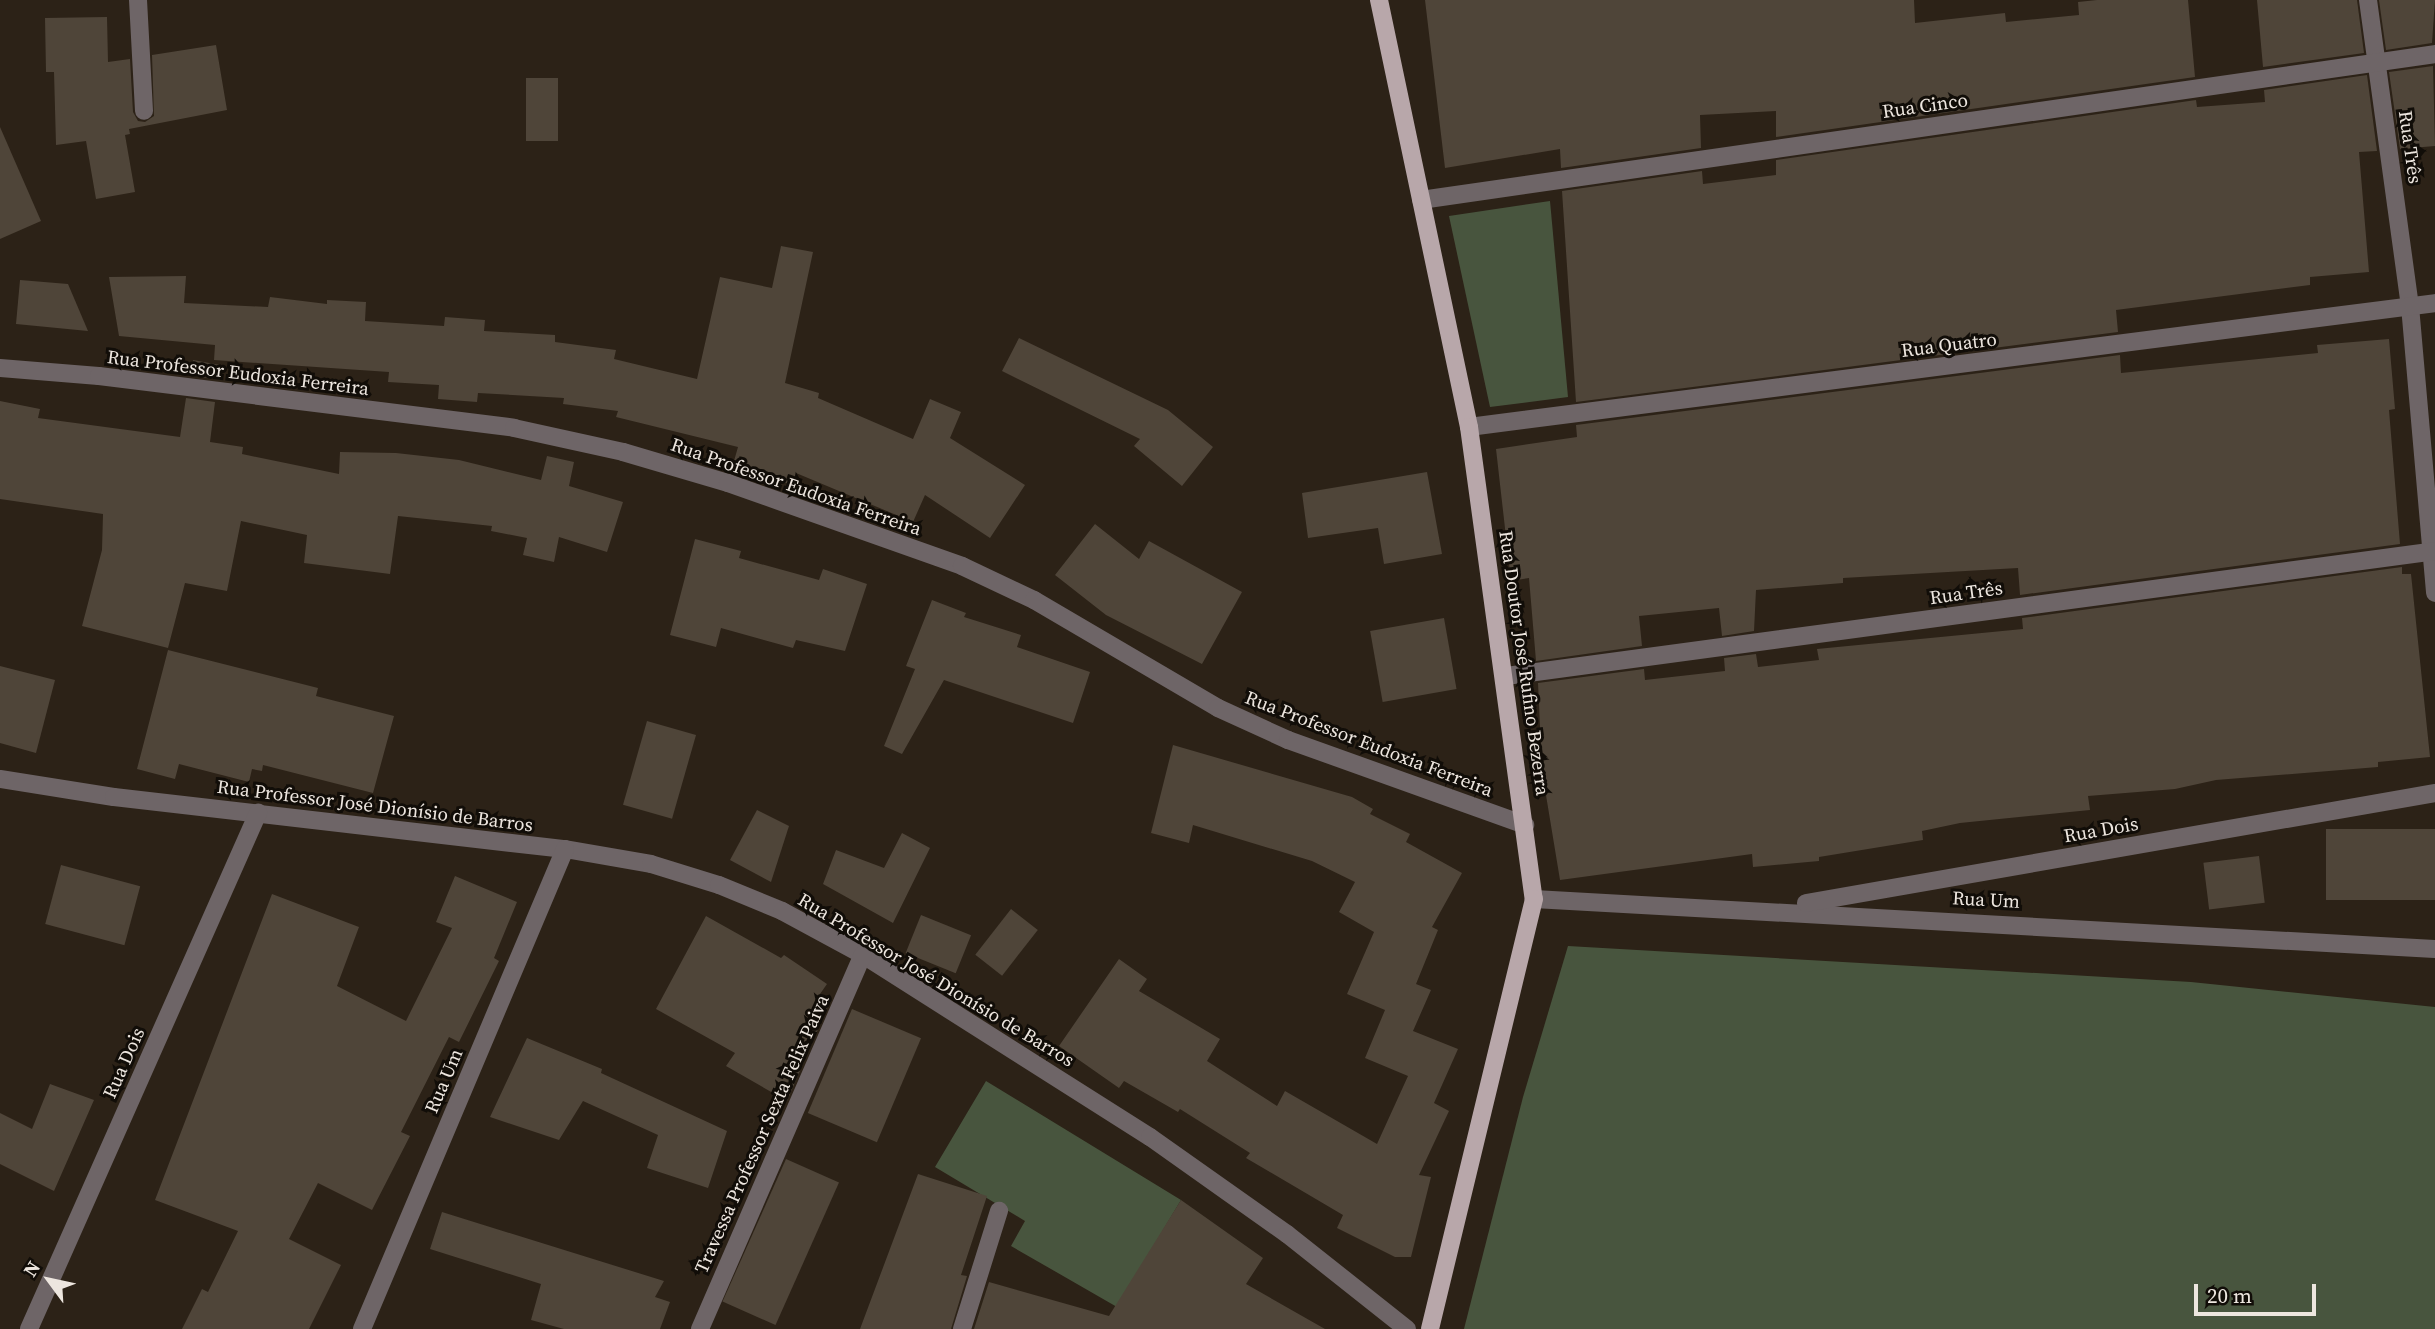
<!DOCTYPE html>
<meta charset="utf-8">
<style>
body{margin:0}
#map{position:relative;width:2435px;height:1329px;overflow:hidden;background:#2c2217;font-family:"Source Serif 4",serif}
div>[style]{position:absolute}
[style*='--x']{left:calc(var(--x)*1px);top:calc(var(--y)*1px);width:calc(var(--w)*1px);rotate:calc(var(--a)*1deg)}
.forest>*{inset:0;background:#48553e}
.building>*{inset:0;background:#4f4539;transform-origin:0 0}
.minor>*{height:18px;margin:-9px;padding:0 9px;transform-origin:9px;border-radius:9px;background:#6e6567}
.major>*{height:18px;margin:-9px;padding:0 9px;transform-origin:9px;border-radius:9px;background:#b8a7aa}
span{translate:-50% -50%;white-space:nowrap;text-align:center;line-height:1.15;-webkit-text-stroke:6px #110d08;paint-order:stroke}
.street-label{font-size:19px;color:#ede6df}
.north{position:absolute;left:14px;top:1245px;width:70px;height:70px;-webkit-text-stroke:5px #110d08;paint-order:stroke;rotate:303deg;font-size:19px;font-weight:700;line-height:28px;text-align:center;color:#ede6df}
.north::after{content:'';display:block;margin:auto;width:24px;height:32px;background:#ede6df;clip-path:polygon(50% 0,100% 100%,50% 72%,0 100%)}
.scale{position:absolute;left:2194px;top:1284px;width:122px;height:32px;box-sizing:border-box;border:4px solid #ede6df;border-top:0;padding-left:9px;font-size:21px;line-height:24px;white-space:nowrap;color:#ede6df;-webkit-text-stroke:5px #110d08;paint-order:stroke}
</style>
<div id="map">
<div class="forest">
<i style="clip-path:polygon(1550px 201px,1568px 397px,1490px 407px,1449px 216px)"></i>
<i style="clip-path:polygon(1568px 946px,2191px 982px,2435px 1007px,2435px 1329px,1464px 1329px,1523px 1097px)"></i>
<i style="clip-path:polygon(986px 1081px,1181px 1200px,1117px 1307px,1011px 1246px,1025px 1221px,935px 1167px)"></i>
</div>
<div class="building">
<i style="clip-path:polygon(1425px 0,1914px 0,1915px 23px,2005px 13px,2006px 22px,2079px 15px,2078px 2px,2097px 0,2188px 0,2195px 77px,1776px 137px,1776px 111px,1700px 115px,1701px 148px,1561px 168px,1560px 149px,1445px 168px)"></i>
<i style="clip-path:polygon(2257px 0,2357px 0,2364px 53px,2263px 67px)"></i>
<i style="clip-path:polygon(2379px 0,2435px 0,2432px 43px,2386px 50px)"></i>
<i style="clip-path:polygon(107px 17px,108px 62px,130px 59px,133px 112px,138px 121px,145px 122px,154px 116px,152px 55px,216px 45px,227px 110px,129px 129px,130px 134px,125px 135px,135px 192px,96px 199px,86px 141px,56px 145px,54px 72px,46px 72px,45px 18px)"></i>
<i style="clip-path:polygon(2433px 66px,2435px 146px,2400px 149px,2389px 72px)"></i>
<i style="clip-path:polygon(2367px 75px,2377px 151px,2359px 152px,2369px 272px,2310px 277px,2310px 285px,2116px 310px,2118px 332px,1576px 402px,1562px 191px,1702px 171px,1703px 184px,1776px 175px,1776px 160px,2196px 100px,2197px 107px,2265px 102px,2264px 90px)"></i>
<i style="left:558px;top:78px;width:63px;height:32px;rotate:90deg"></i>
<i style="clip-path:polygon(0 127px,41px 221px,0 239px)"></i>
<i style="clip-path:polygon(781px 246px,813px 252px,785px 383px,819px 393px,818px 398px,913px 439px,930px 399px,961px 412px,950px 438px,1025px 485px,990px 538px,925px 495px,913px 522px,796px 473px,793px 485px,732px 468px,738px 447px,616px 417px,618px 411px,563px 404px,564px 398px,478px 393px,477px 402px,438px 399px,439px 385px,388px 382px,389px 372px,214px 360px,215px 345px,119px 336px,109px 277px,186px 276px,184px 303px,268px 307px,270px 297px,327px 304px,327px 300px,366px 302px,365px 321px,444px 326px,445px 317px,485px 320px,484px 331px,555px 335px,555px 342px,616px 350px,614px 359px,697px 379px,720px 277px,772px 288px)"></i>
<i style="clip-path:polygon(20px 280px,68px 284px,88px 331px,16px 324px)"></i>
<i style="clip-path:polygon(1019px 338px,1168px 410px,1213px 447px,1182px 486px,1134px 446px,1140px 439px,1002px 371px)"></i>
<i style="clip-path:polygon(2389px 339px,2395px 409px,2389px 410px,2400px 544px,2020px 595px,2018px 568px,1843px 578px,1843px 583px,1756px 590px,1754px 631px,1722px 636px,1719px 608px,1639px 616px,1642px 646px,1536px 661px,1529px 578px,1511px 581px,1496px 449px,1577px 437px,1576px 425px,2120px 355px,2121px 373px,2318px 353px,2317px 345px)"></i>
<i style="clip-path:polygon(193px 360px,220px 365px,218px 379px,190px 376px)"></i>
<i style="clip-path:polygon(186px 398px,215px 402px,210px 442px,243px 447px,242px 454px,339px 474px,340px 452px,396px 453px,459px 460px,541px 480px,547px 456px,574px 462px,569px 486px,623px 502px,607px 552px,559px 537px,554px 562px,523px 555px,527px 538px,491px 531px,492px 526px,398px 516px,390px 574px,304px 563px,307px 535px,241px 521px,227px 591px,185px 583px,168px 648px,82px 626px,102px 550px,103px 514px,0 499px,0 401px,40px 409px,38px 418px,180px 437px)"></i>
<i style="clip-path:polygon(1427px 472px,1442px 554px,1384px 564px,1378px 528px,1308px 538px,1302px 493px)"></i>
<i style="clip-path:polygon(1095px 524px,1139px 559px,1149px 541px,1242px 592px,1202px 664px,1106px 615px,1055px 575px)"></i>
<i style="clip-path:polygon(695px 539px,741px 551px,739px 558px,819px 580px,823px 569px,867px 584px,845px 651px,796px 640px,793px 648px,721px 628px,716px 647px,670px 635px)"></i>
<i style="clip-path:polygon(2402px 567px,2402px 574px,2411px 574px,2430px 757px,2378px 762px,2378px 767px,2216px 780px,2175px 789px,2088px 796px,2090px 810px,1960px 823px,1922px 831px,1923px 840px,1819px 857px,1819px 861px,1753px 867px,1752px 854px,1560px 880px,1542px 771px,1538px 683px,1644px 669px,1645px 680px,1725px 671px,1724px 658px,1756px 654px,1758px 667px,1819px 660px,1817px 649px,2023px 629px,2022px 618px)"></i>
<i style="clip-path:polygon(932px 600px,966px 613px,964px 617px,1021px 635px,1017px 647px,1090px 672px,1073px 723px,944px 680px,902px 754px,884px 746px,915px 669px,906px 666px)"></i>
<i style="left:1444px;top:618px;width:72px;height:75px;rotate:80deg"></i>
<i style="clip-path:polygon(168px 650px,318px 688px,316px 696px,394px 716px,373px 793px,263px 765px,262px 771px,252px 769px,249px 782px,179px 764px,175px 779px,137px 769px)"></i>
<i style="clip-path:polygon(0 666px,55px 680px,36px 753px,0 743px)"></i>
<i style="left:647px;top:721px;width:51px;height:87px;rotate:16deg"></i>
<i style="clip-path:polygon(1173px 745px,1352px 797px,1373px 809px,1370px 814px,1410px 834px,1406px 842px,1462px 873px,1432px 927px,1438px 930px,1416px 984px,1431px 990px,1413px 1031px,1458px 1049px,1434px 1103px,1449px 1111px,1419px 1175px,1431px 1177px,1411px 1257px,1395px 1257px,1337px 1228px,1343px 1215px,1246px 1158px,1250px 1153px,1180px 1109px,1178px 1112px,1124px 1081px,1119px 1088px,1059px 1046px,1119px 959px,1147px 979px,1139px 991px,1220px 1039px,1207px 1061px,1277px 1106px,1285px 1091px,1377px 1144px,1408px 1076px,1365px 1058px,1385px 1010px,1347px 994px,1374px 932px,1339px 912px,1355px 882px,1312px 861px,1193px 825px,1189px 843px,1151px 833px)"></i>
<i style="clip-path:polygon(757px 810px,789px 826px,771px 882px,730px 860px)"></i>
<i style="left:2435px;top:829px;width:71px;height:109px;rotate:90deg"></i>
<i style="clip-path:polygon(902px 833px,930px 848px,893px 923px,823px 884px,836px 850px,884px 868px)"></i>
<i style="left:2259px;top:856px;width:47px;height:56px;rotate:83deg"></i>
<i style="left:61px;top:865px;width:82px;height:61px;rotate:15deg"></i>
<i style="clip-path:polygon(455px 876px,517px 902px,494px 958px,499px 961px,459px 1042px,449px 1037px,401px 1132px,410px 1136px,372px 1210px,318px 1183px,289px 1239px,341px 1265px,309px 1329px,182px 1329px,202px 1289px,208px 1292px,238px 1231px,155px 1200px,272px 894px,359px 927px,337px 986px,406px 1021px,452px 928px,436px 922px)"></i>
<i style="left:1011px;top:909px;width:34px;height:58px;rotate:38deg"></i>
<i style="left:921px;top:915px;width:54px;height:41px;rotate:22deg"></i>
<i style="clip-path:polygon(706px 916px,781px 958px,784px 955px,827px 984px,820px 994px,831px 999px,787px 1101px,726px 1066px,735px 1053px,656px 1009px)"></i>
<i style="left:852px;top:1009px;width:75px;height:113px;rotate:23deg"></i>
<i style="clip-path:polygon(527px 1038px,602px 1069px,601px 1073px,727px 1131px,708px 1188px,647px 1168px,658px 1135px,583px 1101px,559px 1140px,490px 1117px)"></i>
<i style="clip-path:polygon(50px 1084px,94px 1100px,54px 1191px,0 1164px,0 1113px,32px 1129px)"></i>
<i style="left:786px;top:1159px;width:58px;height:156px;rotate:24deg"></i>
<i style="clip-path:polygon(918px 1174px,987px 1196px,961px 1275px,967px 1276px,951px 1329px,860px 1329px)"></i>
<i style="clip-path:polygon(1181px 1200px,1263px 1258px,1246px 1284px,1325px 1329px,974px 1329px,989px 1282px,1109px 1316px)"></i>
<i style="clip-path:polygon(442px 1212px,664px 1281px,655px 1297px,670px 1302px,660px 1329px,564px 1329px,531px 1320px,541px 1284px,430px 1249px)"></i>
</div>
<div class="minor">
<i style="--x:138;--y:0;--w:111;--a:86.9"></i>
<i style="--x:2368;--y:0;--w:309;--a:82.2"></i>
<i style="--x:2410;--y:306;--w:288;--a:85"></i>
<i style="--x:1421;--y:200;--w:1024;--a:-8.19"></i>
<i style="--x:0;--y:368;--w:99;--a:4.6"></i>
<i style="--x:99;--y:376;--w:418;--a:7.1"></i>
<i style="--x:514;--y:428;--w:112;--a:12.4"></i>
<i style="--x:623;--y:452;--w:109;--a:16.4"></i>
<i style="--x:728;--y:483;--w:248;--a:19.5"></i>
<i style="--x:962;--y:566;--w:80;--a:25.3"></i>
<i style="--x:1034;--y:600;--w:213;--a:30.4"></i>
<i style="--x:1218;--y:708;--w:77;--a:24.6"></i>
<i style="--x:1288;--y:740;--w:252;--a:19.7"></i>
<i style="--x:1469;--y:427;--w:974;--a:-7.31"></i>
<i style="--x:1506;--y:676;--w:937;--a:-7.66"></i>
<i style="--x:0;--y:779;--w:115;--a:9"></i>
<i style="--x:114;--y:797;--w:454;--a:6.6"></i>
<i style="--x:565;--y:849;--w:87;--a:9.9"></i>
<i style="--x:651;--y:864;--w:71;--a:17.2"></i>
<i style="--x:719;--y:885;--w:68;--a:22.4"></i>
<i style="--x:782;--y:911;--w:92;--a:28.5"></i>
<i style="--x:863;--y:955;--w:340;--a:32.4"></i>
<i style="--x:1150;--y:1137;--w:168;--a:35.3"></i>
<i style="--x:1287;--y:1234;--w:153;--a:38.4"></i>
<i style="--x:1534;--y:899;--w:902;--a:3.18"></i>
<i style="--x:1806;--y:903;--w:639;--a:-9.92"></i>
<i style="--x:29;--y:1329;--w:565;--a:-66.07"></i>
<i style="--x:362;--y:1329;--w:521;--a:-67.08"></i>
<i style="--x:700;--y:1329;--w:408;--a:-66.5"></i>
<i style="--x:962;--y:1329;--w:124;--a:-72.6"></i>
</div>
<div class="major">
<i style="--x:1379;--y:0;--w:436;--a:78.1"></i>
<i style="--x:1469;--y:427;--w:476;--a:82.2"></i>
<i style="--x:1534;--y:899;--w:442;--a:103.6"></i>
</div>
<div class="street-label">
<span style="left:1925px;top:106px;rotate:-8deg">Rua Cinco</span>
<span style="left:2410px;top:147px;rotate:82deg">Rua Três</span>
<span style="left:1949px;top:345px;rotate:-7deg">Rua Quatro</span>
<span style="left:238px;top:373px;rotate:7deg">Rua Professor Eudoxia Ferreira</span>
<span style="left:796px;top:487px;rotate:19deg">Rua Professor Eudoxia Ferreira</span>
<span style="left:1966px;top:593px;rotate:-8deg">Rua Três</span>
<span style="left:1524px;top:663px;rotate:82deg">Rua Doutor José Rufino Bezerra</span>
<span style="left:1369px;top:744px;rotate:21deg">Rua Professor Eudoxia Ferreira</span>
<span style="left:375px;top:806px;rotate:7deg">Rua Professor José Dionísio de Barros</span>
<span style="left:2101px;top:830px;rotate:-10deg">Rua Dois</span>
<span style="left:1986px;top:900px;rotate:3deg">Rua Um</span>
<span style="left:936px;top:980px;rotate:31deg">Rua Professor José Dionísio de Barros</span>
<span style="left:124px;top:1063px;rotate:-66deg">Rua Dois</span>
<span style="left:444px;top:1081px;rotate:-67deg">Rua Um</span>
<span style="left:762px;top:1134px;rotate:-66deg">Travessa Professor Sexta Felix Paiva</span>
</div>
<div class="north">N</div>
<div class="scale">20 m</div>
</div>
